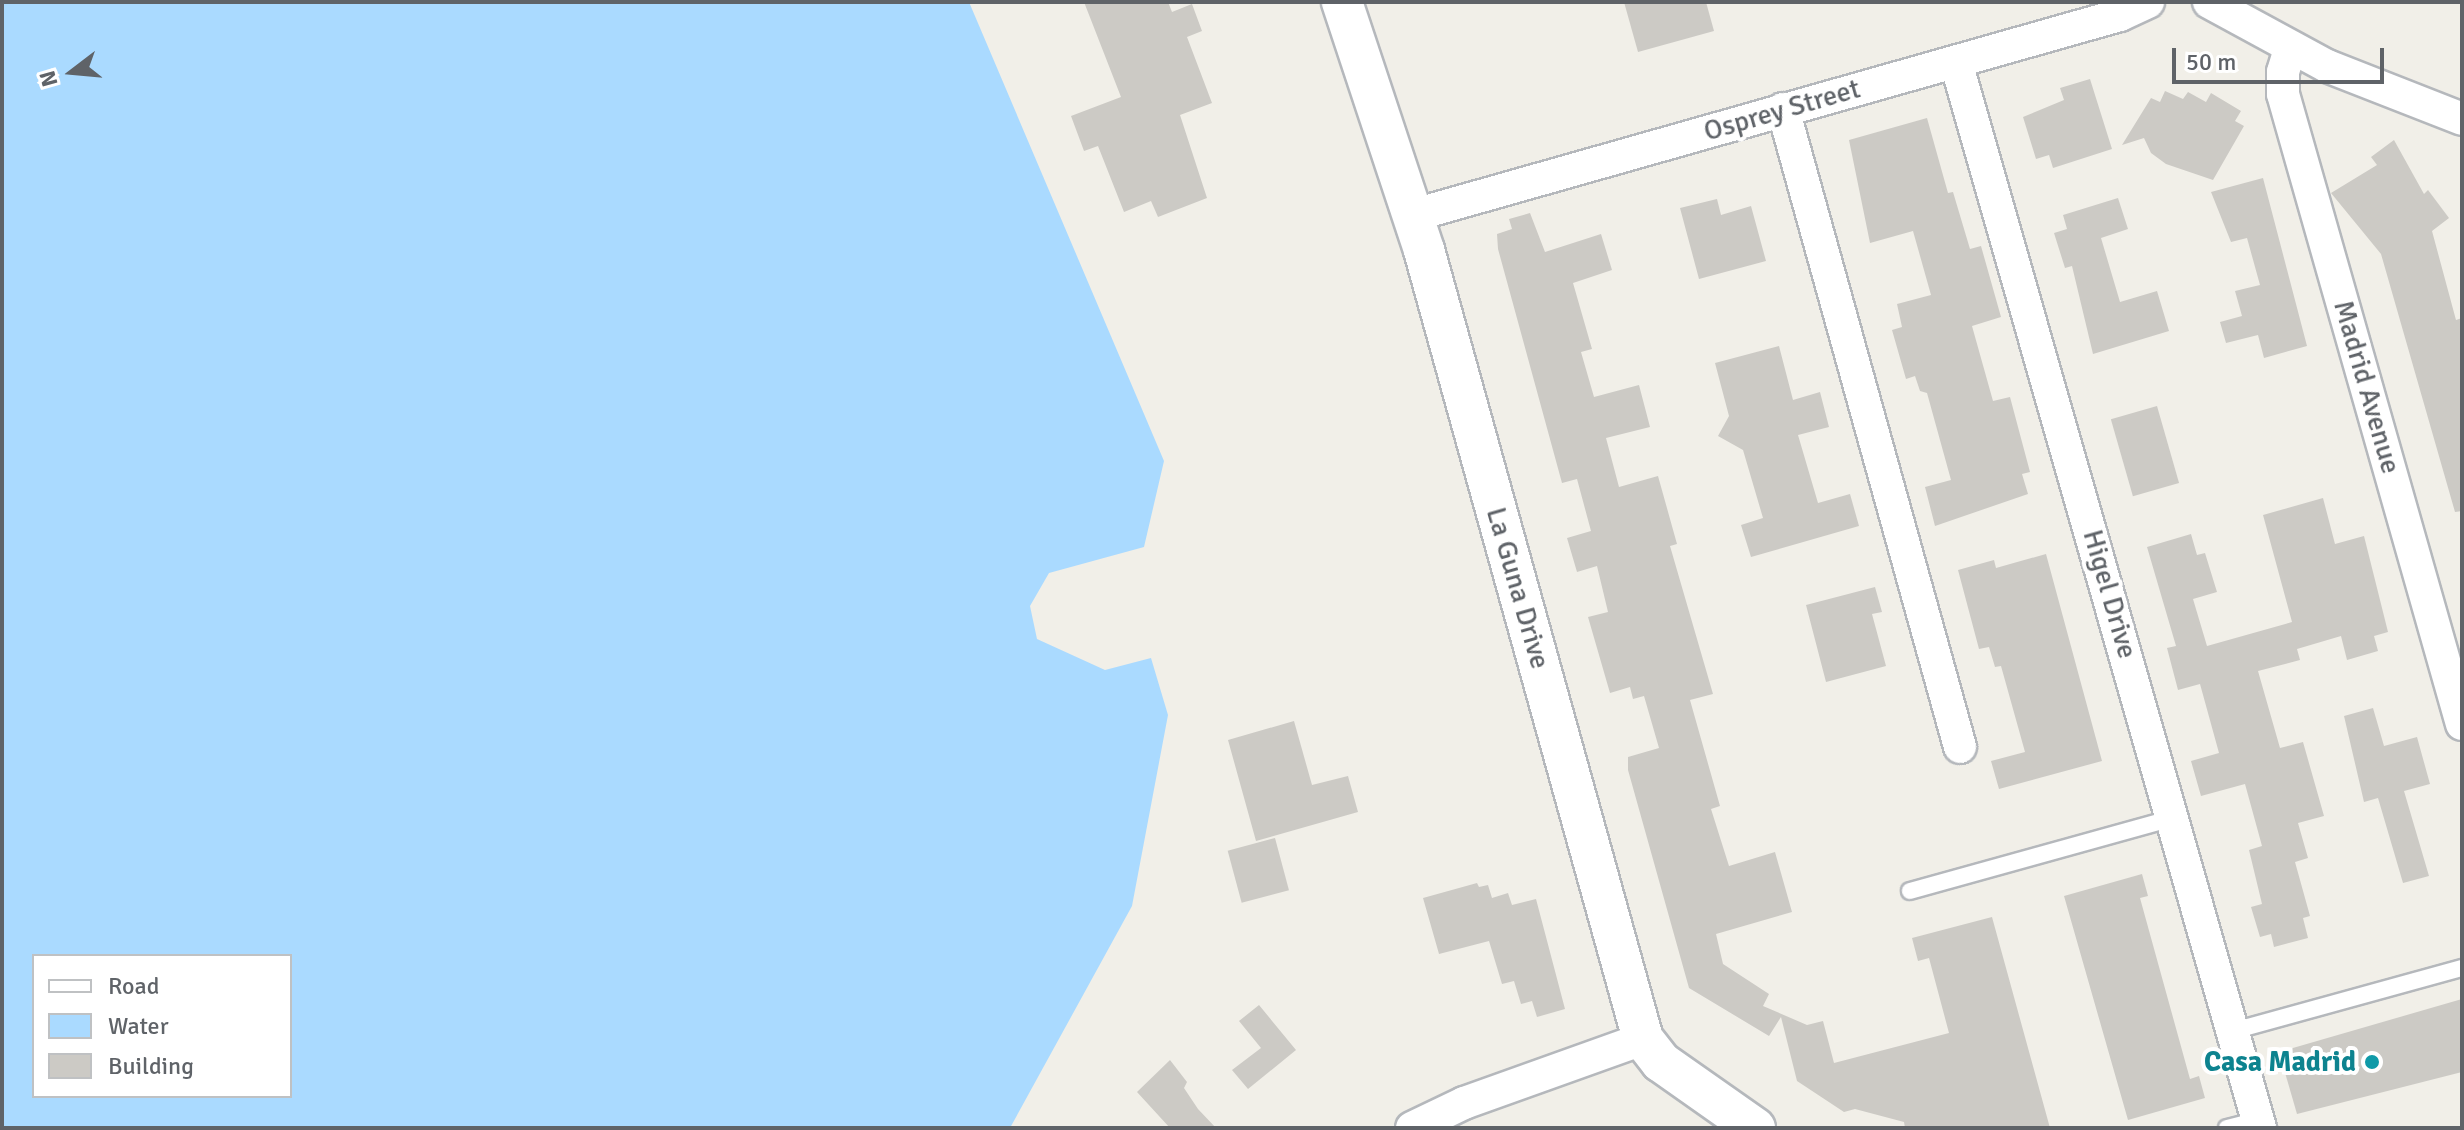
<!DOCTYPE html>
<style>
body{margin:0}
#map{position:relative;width:2464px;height:1130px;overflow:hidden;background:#f1efe8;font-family:Signika,sans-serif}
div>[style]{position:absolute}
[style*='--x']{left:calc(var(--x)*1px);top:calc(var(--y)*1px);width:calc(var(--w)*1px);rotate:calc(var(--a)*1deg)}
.water>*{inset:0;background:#aadaff}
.building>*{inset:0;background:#cccac5;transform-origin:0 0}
.roads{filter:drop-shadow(2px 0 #b5b8bc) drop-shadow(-2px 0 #b5b8bc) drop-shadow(0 2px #b5b8bc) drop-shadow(0 -2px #b5b8bc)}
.service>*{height:16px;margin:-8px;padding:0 8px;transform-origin:8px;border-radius:8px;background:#fff}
.minor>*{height:32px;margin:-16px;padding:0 16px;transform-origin:16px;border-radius:16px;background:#fff}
.tertiary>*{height:40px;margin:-20px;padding:0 20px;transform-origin:20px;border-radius:20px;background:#fff}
.dots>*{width:22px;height:22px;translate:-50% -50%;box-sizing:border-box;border:4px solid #fff;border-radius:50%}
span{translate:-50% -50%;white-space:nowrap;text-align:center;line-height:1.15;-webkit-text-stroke:8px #fff;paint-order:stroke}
.street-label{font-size:28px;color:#5f6368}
.culture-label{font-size:28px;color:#0d838f;font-weight:700}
.right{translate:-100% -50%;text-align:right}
.frame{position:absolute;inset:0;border:4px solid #5f6368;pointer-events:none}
.legend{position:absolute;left:32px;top:954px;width:260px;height:144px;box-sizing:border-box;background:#fff;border:2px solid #bfc1c3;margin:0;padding:10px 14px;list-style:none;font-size:24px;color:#5f6368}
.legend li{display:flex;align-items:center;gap:16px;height:40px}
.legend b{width:40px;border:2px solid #bfc1c3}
.north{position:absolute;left:32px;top:32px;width:80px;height:80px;-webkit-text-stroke:6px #fff;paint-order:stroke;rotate:254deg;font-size:22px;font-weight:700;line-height:32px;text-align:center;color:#5f6368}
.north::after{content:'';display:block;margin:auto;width:28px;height:36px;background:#5f6368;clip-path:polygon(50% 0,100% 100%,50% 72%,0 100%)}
.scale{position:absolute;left:2172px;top:48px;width:212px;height:36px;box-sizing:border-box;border:4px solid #5f6368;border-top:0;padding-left:10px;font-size:24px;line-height:28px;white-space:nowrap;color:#5f6368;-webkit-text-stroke:6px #fff;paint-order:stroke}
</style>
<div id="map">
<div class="water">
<i style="clip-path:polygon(evenodd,2px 2px,969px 2px,1164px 461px,1144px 547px,1049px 573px,1030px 606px,1037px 639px,1105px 670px,1151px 658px,1168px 715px,1132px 906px,1010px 1128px,2px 1128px,2px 2px,34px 956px,290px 956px,290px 1096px,34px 1096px,34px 956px)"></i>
</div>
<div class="building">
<i style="clip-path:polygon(1084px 2px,1168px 2px,1172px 12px,1192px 4px,1202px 31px,1187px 37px,1212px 103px,1180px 115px,1207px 198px,1158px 217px,1151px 201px,1124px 212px,1098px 146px,1084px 151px,1071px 116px,1121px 97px)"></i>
<i style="clip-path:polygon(1624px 2px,1706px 2px,1714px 31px,1638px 52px)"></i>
<i style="clip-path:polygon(2090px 79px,2112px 149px,2053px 168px,2049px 155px,2036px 159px,2023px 117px,2064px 100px,2060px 88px)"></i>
<i style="clip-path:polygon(2165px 91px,2183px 99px,2188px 92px,2206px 102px,2211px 93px,2241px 111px,2235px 121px,2244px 126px,2213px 180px,2166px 164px,2151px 153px,2144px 138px,2122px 145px,2151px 98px,2160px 102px)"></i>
<i style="clip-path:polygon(1927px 118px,1948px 193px,1953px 192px,1970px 249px,1981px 246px,2001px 317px,1972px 326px,1993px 401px,2010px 397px,2030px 472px,2022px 474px,2028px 494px,1935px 526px,1925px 487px,1951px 480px,1927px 393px,1920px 391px,1915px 376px,1906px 379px,1892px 330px,1902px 327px,1897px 304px,1931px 295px,1913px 231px,1870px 243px,1849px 140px)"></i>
<i style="clip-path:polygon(2394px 140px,2424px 194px,2428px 190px,2449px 218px,2432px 231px,2456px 320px,2462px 318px,2462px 511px,2455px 512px,2381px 254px,2331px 193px,2377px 165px,2371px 157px)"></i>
<i style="clip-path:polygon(2263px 178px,2307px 346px,2264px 358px,2258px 335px,2226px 343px,2220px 322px,2242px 316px,2235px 291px,2260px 285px,2247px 238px,2231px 242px,2211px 192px)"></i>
<i style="clip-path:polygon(2118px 198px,2128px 229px,2101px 238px,2120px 302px,2157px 291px,2169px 331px,2093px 354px,2072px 266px,2065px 268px,2054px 233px,2067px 229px,2063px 215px)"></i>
<i style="clip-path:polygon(1717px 199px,1721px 215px,1751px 206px,1766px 261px,1699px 279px,1680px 208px)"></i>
<i style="clip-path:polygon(1530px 213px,1545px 252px,1601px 234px,1612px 270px,1573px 283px,1592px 349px,1581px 352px,1594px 397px,1639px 385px,1650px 427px,1606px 438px,1619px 487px,1658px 476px,1677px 544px,1670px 546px,1713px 694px,1690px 700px,1720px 806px,1711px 809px,1729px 866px,1775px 852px,1792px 912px,1716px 934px,1723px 964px,1769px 994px,1763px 1006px,1807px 1025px,1823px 1021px,1834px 1063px,1949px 1033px,1929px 958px,1918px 961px,1912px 938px,1992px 917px,2050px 1128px,1905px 1128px,1904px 1122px,1855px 1109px,1844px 1112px,1797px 1081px,1781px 1017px,1769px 1036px,1689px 988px,1628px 770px,1628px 757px,1659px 748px,1644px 696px,1633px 699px,1630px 687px,1610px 693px,1588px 617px,1608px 612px,1597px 566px,1577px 572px,1567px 538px,1591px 531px,1577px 479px,1562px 483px,1498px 249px,1497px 234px,1512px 229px,1509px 219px)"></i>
<i style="clip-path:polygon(1779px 346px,1793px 400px,1820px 392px,1829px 427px,1798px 435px,1818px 503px,1850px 494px,1859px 526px,1751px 557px,1741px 525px,1763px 518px,1743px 450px,1718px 436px,1729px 416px,1715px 363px)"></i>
<i style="left:2157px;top:406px;width:80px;height:48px;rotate:74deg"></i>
<i style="clip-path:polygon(2323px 498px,2335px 544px,2364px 536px,2388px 632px,2374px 636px,2378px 651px,2347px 660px,2341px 636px,2297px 649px,2300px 660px,2258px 671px,2280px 748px,2303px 742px,2324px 816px,2298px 823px,2308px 858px,2295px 862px,2310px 916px,2303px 918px,2308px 938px,2274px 947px,2271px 934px,2260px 937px,2251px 907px,2262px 904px,2249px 850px,2262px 846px,2245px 784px,2201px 796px,2191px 761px,2219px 753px,2200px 684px,2178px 690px,2167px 648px,2176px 646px,2147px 547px,2191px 534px,2197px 555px,2205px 553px,2217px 592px,2193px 599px,2207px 646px,2292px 622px,2263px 515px)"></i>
<i style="clip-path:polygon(2046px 554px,2102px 761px,1999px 789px,1991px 761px,2025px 752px,2001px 666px,1995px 667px,1989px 647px,1979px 649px,1958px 570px,1994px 560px,1996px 568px)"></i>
<i style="clip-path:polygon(1875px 587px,1882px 612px,1872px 614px,1886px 666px,1826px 682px,1806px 605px)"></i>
<i style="clip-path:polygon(2373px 708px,2384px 746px,2417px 737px,2430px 784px,2404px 791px,2429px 876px,2403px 883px,2378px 798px,2364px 802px,2344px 716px)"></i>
<i style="clip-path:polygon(1294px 721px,1312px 785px,1348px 776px,1358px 812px,1256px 841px,1228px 740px)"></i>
<i style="left:1275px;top:838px;width:54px;height:49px;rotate:75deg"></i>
<i style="clip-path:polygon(2142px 874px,2148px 896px,2140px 898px,2190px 1079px,2199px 1076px,2205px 1098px,2128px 1120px,2064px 896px)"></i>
<i style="clip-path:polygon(1477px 883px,1479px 887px,1488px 885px,1492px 898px,1508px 893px,1512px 905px,1536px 899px,1565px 1009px,1537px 1017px,1532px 1001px,1521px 1004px,1514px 981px,1502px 984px,1489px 941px,1439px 954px,1423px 898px)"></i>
<i style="clip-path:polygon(2462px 999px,2462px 1072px,2297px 1114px,2279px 1052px)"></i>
<i style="clip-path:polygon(1259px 1005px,1296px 1050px,1248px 1089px,1232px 1070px,1261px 1048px,1239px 1021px)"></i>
<i style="clip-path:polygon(1170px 1060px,1187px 1082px,1184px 1088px,1198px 1109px,1216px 1128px,1170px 1128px,1137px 1092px)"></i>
</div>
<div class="roads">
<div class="service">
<i style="--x:1910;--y:891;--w:273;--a:-15.5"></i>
<i style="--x:2233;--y:1031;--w:238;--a:-15.4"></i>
<i style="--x:2227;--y:1128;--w:32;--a:-14"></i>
</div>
<div class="minor">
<i style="--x:2209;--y:2;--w:134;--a:28.5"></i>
<i style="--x:2327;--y:66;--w:145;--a:21.4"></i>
<i style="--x:2290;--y:49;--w:24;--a:107"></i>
<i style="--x:2283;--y:72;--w:22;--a:90"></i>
<i style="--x:2283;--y:94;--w:655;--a:74.14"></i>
<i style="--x:1956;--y:62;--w:1108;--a:74.08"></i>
<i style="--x:1783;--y:109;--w:662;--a:74.49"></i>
<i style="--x:1414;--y:215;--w:734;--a:-15.82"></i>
<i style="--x:2120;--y:15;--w:31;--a:-25"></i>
<i style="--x:1412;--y:1128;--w:58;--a:-25.7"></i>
<i style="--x:1464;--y:1103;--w:190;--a:-19.7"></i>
</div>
<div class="tertiary">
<i style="--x:1342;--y:2;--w:261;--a:71.7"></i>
<i style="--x:1424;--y:250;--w:819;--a:74.49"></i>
<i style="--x:1643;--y:1039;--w:29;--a:52"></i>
<i style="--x:1661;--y:1062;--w:115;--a:35.1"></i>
</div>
</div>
<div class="dots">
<i style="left:2372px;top:1062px;background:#0f9aa8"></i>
</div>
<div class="street-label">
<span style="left:1782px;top:110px;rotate:-16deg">Osprey Street</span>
<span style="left:2367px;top:387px;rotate:74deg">Madrid Avenue</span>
<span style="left:1518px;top:588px;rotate:74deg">La Guna Drive</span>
<span style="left:2110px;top:594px;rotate:74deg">Higel Drive</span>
</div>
<div class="culture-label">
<span class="right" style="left:2356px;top:1062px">Casa Madrid</span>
</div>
<div class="frame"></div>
<ul class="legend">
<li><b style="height:10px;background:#fff"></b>Road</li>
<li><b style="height:22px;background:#aadaff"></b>Water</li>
<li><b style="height:22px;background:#cccac5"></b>Building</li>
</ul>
<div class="north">N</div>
<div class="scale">50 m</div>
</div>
